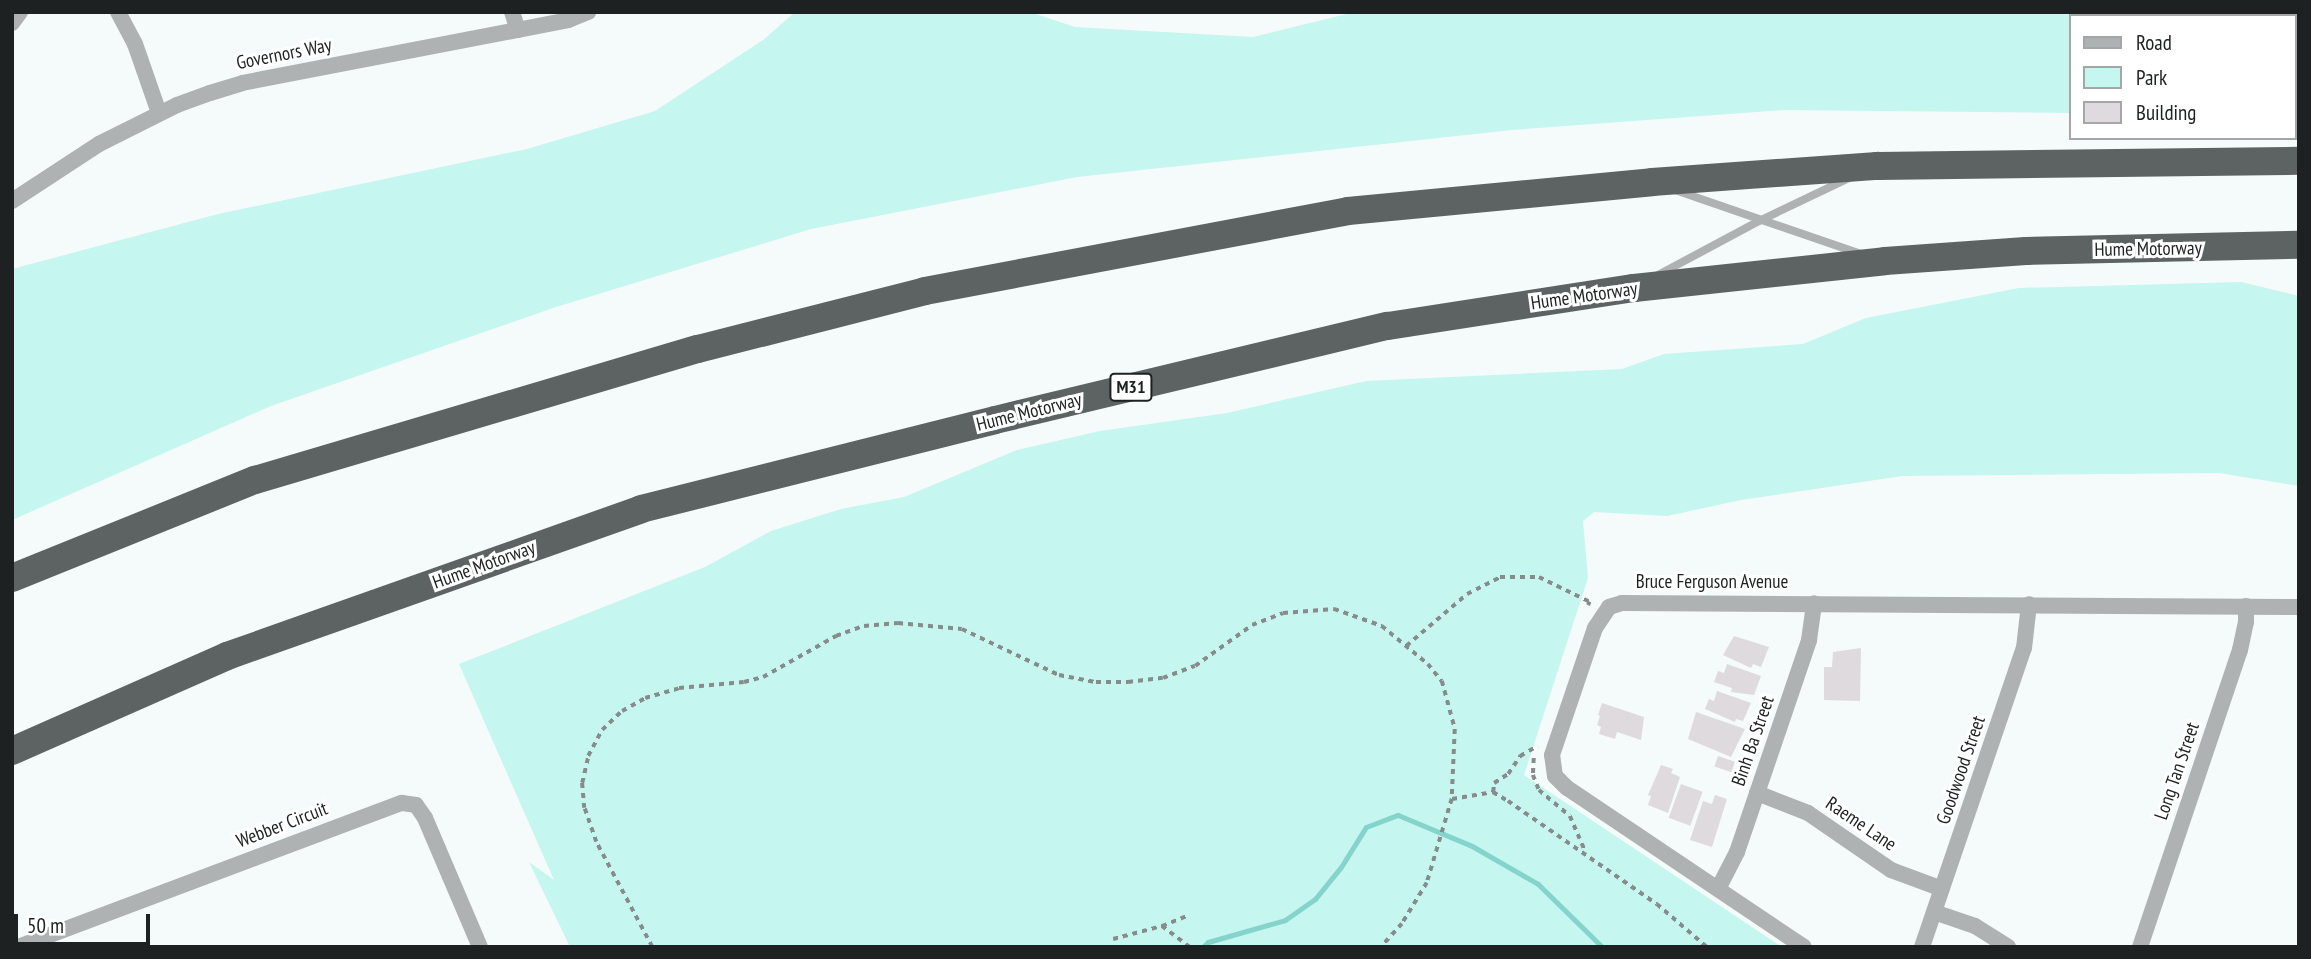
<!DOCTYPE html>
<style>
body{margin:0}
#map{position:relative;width:2311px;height:959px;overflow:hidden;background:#f4fbfa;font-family:"PT Sans Narrow",sans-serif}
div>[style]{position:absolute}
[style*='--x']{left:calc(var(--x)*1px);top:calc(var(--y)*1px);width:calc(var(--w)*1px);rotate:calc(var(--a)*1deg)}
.green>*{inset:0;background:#c5f6f0}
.stream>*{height:5px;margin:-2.5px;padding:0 2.5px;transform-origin:2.5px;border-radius:2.5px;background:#84d4cc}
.building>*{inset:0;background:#dfdade;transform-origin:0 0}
.path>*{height:3.5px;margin-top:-1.75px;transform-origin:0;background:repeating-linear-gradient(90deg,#878b8b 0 5px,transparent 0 10px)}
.service>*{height:8px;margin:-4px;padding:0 4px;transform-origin:4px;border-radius:4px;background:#afb2b2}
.minor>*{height:16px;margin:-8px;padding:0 8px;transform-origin:8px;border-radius:8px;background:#afb2b2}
.motorway>*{height:28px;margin:-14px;padding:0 14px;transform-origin:14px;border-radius:14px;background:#5d6362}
span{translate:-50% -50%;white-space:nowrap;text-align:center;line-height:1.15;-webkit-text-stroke:6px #fff;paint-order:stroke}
.shield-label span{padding:2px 5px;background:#fff;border:2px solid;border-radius:5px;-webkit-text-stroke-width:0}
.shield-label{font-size:18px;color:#1e2121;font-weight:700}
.street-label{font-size:19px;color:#1e2121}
.frame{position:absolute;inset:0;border:14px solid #1e2121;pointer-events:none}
.legend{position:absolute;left:2069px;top:14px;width:228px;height:126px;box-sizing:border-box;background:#fff;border:2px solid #a5a6a6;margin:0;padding:9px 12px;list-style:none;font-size:21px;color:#1e2121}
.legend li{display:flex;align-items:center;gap:14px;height:35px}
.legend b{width:35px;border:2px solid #a5a6a6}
.scale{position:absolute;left:14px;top:914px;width:136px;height:32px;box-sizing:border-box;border:4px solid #1e2121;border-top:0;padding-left:9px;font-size:21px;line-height:24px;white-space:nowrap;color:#1e2121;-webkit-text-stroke:5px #fff;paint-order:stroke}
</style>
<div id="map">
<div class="green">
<i style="clip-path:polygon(795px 12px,1030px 12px,1075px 27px,1253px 37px,1355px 12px,2299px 12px,2299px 116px,2295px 116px,2295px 16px,2071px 16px,2071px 113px,1784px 110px,1512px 130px,1077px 177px,811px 229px,556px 307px,271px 406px,12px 520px,12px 269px,218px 214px,527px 149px,655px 111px,763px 40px)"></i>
<i style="clip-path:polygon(2241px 282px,2299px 296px,2299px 486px,2219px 473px,1902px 476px,1741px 500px,1667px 516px,1594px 512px,1583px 521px,1588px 578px,1524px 775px,1782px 947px,570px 947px,529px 862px,554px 880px,459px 664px,705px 567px,771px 531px,841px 509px,904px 497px,1017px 450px,1100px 431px,1227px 413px,1366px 381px,1622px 369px,1664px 354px,1803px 344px,1866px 318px,2019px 288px)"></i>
</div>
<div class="stream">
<i style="--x:1203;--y:947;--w:7;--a:-45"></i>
<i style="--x:1208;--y:942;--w:80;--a:-15.9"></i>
<i style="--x:1285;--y:920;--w:37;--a:-35"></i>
<i style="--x:1315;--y:899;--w:41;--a:-50.9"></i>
<i style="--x:1341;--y:867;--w:47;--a:-58"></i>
<i style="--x:1366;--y:827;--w:34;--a:-21"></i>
<i style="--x:1398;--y:815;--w:80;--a:22.7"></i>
<i style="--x:1472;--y:846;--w:76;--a:29.9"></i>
<i style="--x:1538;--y:884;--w:90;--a:44.5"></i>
</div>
<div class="building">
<i style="clip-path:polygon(1734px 636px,1769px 647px,1761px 667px,1753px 664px,1751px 668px,1723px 655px)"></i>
<i style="clip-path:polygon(1861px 648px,1860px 701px,1824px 700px,1824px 667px,1832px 667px,1833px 652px)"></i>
<i style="clip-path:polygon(1727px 664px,1761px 676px,1754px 695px,1731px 692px,1732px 688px,1714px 682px,1718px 671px,1724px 673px)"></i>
<i style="clip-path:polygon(1717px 691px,1751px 703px,1743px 721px,1736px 719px,1735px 722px,1705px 709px,1709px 699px,1714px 701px)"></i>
<i style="clip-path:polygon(1602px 703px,1644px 717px,1641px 740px,1617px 732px,1615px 739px,1599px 734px,1601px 727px,1597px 725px,1600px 716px,1598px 715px)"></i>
<i style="clip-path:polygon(1696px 712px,1745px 729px,1731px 757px,1688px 739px)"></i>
<i style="left:1718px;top:756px;width:18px;height:11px;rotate:19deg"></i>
<i style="clip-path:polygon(1661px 765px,1673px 769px,1671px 773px,1680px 777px,1668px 813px,1648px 805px,1651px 796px,1648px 795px)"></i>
<i style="left:1681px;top:784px;width:23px;height:36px;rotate:20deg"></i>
<i style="clip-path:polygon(1715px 795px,1727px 799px,1712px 847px,1690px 840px,1703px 801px,1712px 804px)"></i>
</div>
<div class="path">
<i style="--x:1406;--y:646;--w:80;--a:-40.4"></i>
<i style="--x:1467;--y:594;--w:37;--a:-27"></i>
<i style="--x:1500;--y:577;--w:39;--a:0"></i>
<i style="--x:1539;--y:577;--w:57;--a:26.1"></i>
<i style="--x:1590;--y:602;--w:4;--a:117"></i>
<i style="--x:1534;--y:758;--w:17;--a:93"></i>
<i style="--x:1533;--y:775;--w:16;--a:68"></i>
<i style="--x:1539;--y:790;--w:40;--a:40"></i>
<i style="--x:1570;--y:816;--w:40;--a:66.6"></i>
<i style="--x:1493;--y:792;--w:9;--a:-84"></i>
<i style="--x:1494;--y:783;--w:17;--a:-33"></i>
<i style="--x:1508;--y:774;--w:22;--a:-56"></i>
<i style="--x:1520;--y:756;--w:20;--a:-30"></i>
<i style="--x:1452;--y:799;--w:42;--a:-9.7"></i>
<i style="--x:1493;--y:792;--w:17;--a:31"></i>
<i style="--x:1508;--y:801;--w:181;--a:34.7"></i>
<i style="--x:1657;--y:904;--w:66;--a:40.7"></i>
<i style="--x:1162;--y:926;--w:27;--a:-22"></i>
<i style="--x:1113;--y:939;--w:51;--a:-14.9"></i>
<i style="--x:1162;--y:926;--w:35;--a:37"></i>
<i style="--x:652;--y:947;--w:119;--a:-118.1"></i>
<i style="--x:596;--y:842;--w:36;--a:-109"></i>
<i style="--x:584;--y:808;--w:25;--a:-95"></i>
<i style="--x:582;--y:783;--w:28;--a:-77"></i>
<i style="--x:588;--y:756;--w:30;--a:-62"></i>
<i style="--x:602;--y:730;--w:28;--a:-44"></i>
<i style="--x:622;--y:711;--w:26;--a:-29"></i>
<i style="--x:645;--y:698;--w:35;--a:-16"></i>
<i style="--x:679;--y:688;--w:65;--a:-5.3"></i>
<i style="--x:744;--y:682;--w:20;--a:-15"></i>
<i style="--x:763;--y:677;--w:84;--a:-29.3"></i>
<i style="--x:836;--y:636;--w:30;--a:-20"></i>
<i style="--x:864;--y:626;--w:34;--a:-5"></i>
<i style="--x:898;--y:623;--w:64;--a:5.4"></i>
<i style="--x:962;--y:629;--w:107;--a:25.4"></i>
<i style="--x:1059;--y:675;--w:38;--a:11"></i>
<i style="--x:1096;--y:682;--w:32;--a:0"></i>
<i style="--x:1128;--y:682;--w:35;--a:-7"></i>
<i style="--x:1163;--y:678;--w:34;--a:-21"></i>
<i style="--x:1195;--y:666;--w:70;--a:-35.7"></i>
<i style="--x:1252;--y:625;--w:33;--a:-21"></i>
<i style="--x:1283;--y:613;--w:51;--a:-4.5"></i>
<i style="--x:1334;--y:609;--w:51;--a:19.5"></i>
<i style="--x:1382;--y:626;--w:60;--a:39.6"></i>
<i style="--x:1428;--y:664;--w:22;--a:51"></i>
<i style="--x:1442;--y:681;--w:50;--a:74.8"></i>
<i style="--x:1455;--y:729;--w:70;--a:92.5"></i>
<i style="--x:1452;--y:799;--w:88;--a:106.6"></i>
<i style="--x:1427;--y:883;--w:48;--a:121.4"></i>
<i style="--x:1402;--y:924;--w:31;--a:132"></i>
</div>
<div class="service">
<i style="--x:1675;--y:190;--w:197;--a:19"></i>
<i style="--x:1658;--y:275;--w:115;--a:-28.1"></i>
<i style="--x:1759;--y:221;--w:100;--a:-25.5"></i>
</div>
<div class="minor">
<i style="--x:118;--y:12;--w:36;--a:62"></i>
<i style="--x:135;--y:44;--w:73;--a:70.8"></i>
<i style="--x:512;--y:12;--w:19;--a:72"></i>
<i style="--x:12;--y:23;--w:14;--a:-54"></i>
<i style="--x:12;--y:201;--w:104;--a:-33.2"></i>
<i style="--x:99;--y:144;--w:87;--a:-26.6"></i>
<i style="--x:177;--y:105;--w:35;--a:-20"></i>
<i style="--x:210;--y:93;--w:34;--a:-17"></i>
<i style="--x:242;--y:83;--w:332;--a:-10.9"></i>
<i style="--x:568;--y:20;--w:22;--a:-22"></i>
<i style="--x:1757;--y:793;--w:55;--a:21.4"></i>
<i style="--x:1808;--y:813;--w:101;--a:34.5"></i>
<i style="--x:1891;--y:870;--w:54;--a:20.4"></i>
<i style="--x:1718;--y:889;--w:42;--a:-62.8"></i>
<i style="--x:1737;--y:852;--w:224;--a:-71.2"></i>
<i style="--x:1809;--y:640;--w:37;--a:-82"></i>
<i style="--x:1934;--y:912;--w:43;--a:18.9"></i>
<i style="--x:1975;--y:926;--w:39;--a:32"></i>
<i style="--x:18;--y:947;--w:410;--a:-20.6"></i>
<i style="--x:402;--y:803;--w:14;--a:8"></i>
<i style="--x:416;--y:805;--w:16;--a:55"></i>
<i style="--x:425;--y:818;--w:140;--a:66.9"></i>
<i style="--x:1804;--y:947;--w:285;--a:-146.1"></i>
<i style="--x:1567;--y:788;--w:17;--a:-135"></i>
<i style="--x:1555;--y:776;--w:21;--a:-98"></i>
<i style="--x:1552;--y:755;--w:134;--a:-71.3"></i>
<i style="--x:1595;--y:628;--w:25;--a:-56"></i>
<i style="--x:1609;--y:607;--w:14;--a:-17"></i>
<i style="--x:1622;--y:603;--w:677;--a:0.34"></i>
<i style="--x:1922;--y:947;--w:316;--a:-71.2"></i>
<i style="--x:2024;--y:648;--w:44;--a:-83.5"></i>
<i style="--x:2140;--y:947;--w:313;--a:-71.4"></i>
<i style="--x:2240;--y:650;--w:29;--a:-78"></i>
<i style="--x:2246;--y:622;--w:16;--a:-90"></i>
</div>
<div class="motorway">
<i style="--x:12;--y:578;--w:262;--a:-22"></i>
<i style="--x:255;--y:480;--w:462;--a:-16.5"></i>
<i style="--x:698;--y:349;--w:234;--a:-14.3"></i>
<i style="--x:925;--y:291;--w:430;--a:-10.7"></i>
<i style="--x:1348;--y:211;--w:305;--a:-5.4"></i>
<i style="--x:1652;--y:182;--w:226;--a:-4.1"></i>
<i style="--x:1877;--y:166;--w:422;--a:-0.7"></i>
<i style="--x:12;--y:751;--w:235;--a:-23.8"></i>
<i style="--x:227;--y:656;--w:439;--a:-19.5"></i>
<i style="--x:641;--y:509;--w:365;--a:-14.1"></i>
<i style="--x:995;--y:420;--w:404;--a:-13.5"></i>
<i style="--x:1388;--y:326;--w:249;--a:-8.8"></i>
<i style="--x:1634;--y:288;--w:252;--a:-6.1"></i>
<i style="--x:1885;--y:261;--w:141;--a:-4.1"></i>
<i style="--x:2026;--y:251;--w:273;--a:-1.3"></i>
</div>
<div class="shield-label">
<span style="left:1131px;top:387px">M31</span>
</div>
<div class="street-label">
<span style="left:284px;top:54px;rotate:-11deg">Governors Way</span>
<span style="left:2148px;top:249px;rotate:-1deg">Hume Motorway</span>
<span style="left:1584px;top:296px;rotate:-8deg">Hume Motorway</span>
<span style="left:1029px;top:412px;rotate:-14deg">Hume Motorway</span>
<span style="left:484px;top:565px;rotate:-20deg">Hume Motorway</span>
<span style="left:1712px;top:582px">Bruce Ferguson Avenue</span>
<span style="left:1753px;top:741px;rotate:-71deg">Binh Ba Street</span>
<span style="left:1961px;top:770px;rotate:-71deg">Goodwood Street</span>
<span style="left:2177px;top:771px;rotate:-71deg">Long Tan Street</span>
<span style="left:1861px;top:824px;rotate:34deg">Raeme Lane</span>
<span style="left:282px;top:825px;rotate:-21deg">Webber Circuit</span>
</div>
<div class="frame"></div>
<ul class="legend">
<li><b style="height:9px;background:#afb2b2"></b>Road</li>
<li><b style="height:19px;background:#c5f6f0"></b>Park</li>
<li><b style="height:19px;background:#dfdade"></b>Building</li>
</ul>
<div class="scale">50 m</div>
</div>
